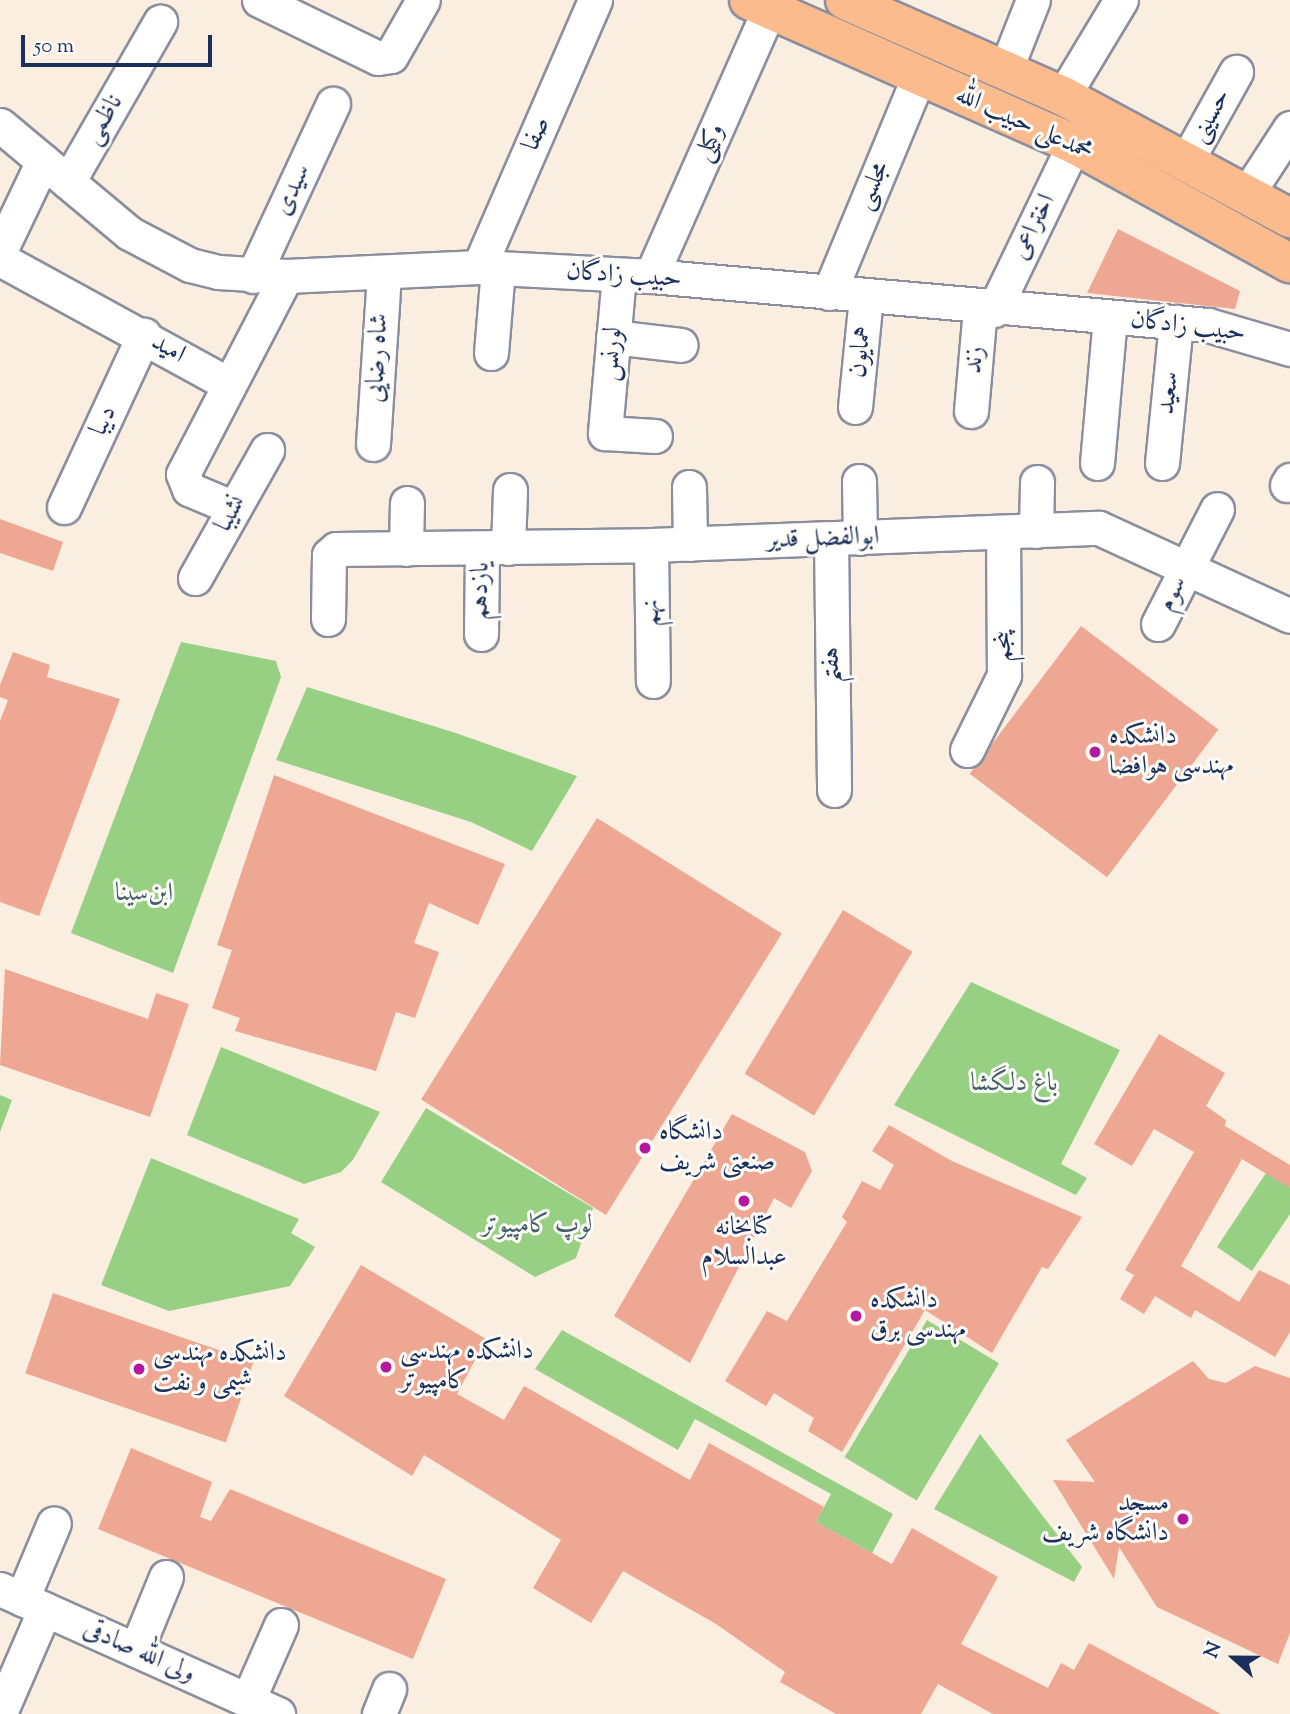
<!DOCTYPE html>
<meta charset="utf-8">
<style>
body{margin:0}
#map{position:relative;width:1290px;height:1714px;overflow:hidden;background:#f9eedf;font-family:"Sorts Mill Goudy",Amiri,serif}
div>[style]{position:absolute}
[style*='--x']{left:calc(var(--x)*1px);top:calc(var(--y)*1px);width:calc(var(--w)*1px);rotate:calc(var(--a)*1deg)}
.green>*{inset:0;background:#97d083;transform-origin:0 0}
.building>*{inset:0;background:#eea793;transform-origin:0 0}
.roads{filter:drop-shadow(2px 0 #8a8e9e) drop-shadow(-2px 0 #8a8e9e) drop-shadow(0 2px #8a8e9e) drop-shadow(0 -2px #8a8e9e)}
.minor>*{height:33px;margin:-16.5px;padding:0 16.5px;transform-origin:16.5px;border-radius:16.5px;background:#fff}
.major>*{height:38px;margin:-19px;padding:0 19px;transform-origin:19px;border-radius:19px;background:#fbbb8d}
.dots>*{width:19px;height:19px;translate:-50% -50%;box-sizing:border-box;border:4px solid #fdfcf7;border-radius:50%}
span{translate:-50% -50%;white-space:nowrap;text-align:center;line-height:1.15;-webkit-text-stroke:6px #fdfcf7;paint-order:stroke}
.street-label{font-size:26px;color:#1b2f5e}
.poi-label{font-size:26px;color:#1b2f5e}
.left{translate:0 -50%;text-align:left}
.right{translate:-100% -50%;text-align:right}
.park-label{font-size:26px;color:#405f69}
.north{position:absolute;left:1199px;top:1623px;width:70px;height:70px;-webkit-text-stroke:5px #fdfcf7;paint-order:stroke;rotate:291deg;font-size:19px;font-weight:700;line-height:28px;text-align:center;color:#1b2f5e}
.north::after{content:'';display:block;margin:auto;width:24px;height:32px;background:#1b2f5e;clip-path:polygon(50% 0,100% 100%,50% 72%,0 100%)}
.scale{position:absolute;left:21px;top:35px;width:191px;height:32px;box-sizing:border-box;border:4px solid #1b2f5e;border-top:0;padding-left:9px;font-size:21px;line-height:24px;white-space:nowrap;color:#1b2f5e;-webkit-text-stroke:5px #fdfcf7;paint-order:stroke}
</style>
<div id="map">
<div class="green">
<i style="clip-path:polygon(181px 642px,276px 661px,281px 677px,173px 973px,71px 933px)"></i>
<i style="clip-path:polygon(307px 687px,456px 733px,577px 776px,532px 851px,471px 822px,276px 760px)"></i>
<i style="clip-path:polygon(971px 982px,1120px 1050px,1061px 1164px,1087px 1178px,1076px 1195px,894px 1105px)"></i>
<i style="clip-path:polygon(221px 1047px,380px 1112px,353px 1160px,341px 1172px,304px 1184px,187px 1135px)"></i>
<i style="clip-path:polygon(0 1095px,12px 1100px,0 1132px)"></i>
<i style="clip-path:polygon(426px 1108px,593px 1208px,576px 1258px,535px 1277px,381px 1182px)"></i>
<i style="clip-path:polygon(151px 1158px,299px 1219px,291px 1233px,315px 1247px,290px 1286px,169px 1311px,101px 1285px)"></i>
<i style="clip-path:polygon(1268px 1170px,1290px 1185px,1290px 1214px,1252px 1271px,1217px 1247px)"></i>
<i style="left:927px;top:1320px;width:84px;height:160px;rotate:31deg"></i>
<i style="clip-path:polygon(562px 1330px,893px 1514px,872px 1553px,816px 1522px,831px 1494px,695px 1419px,678px 1450px,535px 1369px)"></i>
<i style="clip-path:polygon(980px 1434px,1082px 1567px,1074px 1582px,934px 1509px)"></i>
</div>
<div class="building">
<i style="clip-path:polygon(1118px 229px,1240px 291px,1235px 309px,1087px 293px)"></i>
<i style="clip-path:polygon(0 519px,63px 542px,53px 571px,0 553px)"></i>
<i style="left:1081px;top:626px;width:172px;height:185px;rotate:37deg"></i>
<i style="clip-path:polygon(13px 652px,50px 665px,47px 677px,120px 699px,39px 916px,0 902px,0 721px,8px 700px,0 697px,0 685px)"></i>
<i style="clip-path:polygon(274px 775px,505px 864px,478px 925px,429px 903px,414px 943px,439px 952px,415px 1018px,396px 1012px,376px 1071px,235px 1031px,240px 1018px,212px 1008px,232px 950px,217px 945px)"></i>
<i style="left:597px;top:818px;width:218px;height:332px;rotate:32deg"></i>
<i style="left:843px;top:910px;width:81px;height:191px;rotate:31deg"></i>
<i style="clip-path:polygon(5px 969px,148px 1019px,156px 993px,189px 1004px,150px 1117px,0 1065px)"></i>
<i style="clip-path:polygon(1159px 1034px,1225px 1073px,1206px 1106px,1226px 1120px,1225px 1126px,1290px 1165px,1290px 1188px,1242px 1159px,1181px 1266px,1239px 1302px,1259px 1270px,1290px 1285px,1290px 1332px,1275px 1357px,1195px 1310px,1191px 1318px,1155px 1296px,1144px 1314px,1120px 1299px,1134px 1275px,1125px 1270px,1194px 1152px,1154px 1129px,1132px 1166px,1094px 1144px)"></i>
<i style="clip-path:polygon(732px 1114px,805px 1152px,812px 1171px,791px 1208px,774px 1198px,690px 1363px,614px 1316px)"></i>
<i style="clip-path:polygon(889px 1125px,952px 1161px,1082px 1217px,1048px 1269px,1042px 1267px,992px 1353px,925px 1310px,842px 1452px,808px 1431px,814px 1418px,774px 1393px,766px 1406px,725px 1381px,767px 1311px,787px 1321px,847px 1222px,842px 1217px,862px 1181px,880px 1190px,894px 1165px,872px 1151px)"></i>
<i style="clip-path:polygon(361px 1265px,486px 1339px,457px 1394px,504px 1420px,524px 1386px,690px 1480px,709px 1443px,824px 1507px,816px 1522px,892px 1564px,912px 1528px,998px 1577px,961px 1644px,1048px 1688px,1061px 1663px,1074px 1670px,1089px 1643px,1221px 1714px,993px 1714px,938px 1684px,921px 1714px,836px 1714px,780px 1682px,785px 1672px,716px 1624px,623px 1571px,591px 1623px,533px 1588px,561px 1540px,424px 1455px,412px 1476px,284px 1396px)"></i>
<i style="left:53px;top:1293px;width:212px;height:85px;rotate:19deg"></i>
<i style="clip-path:polygon(1193px 1361px,1209px 1379px,1226px 1383px,1255px 1366px,1290px 1378px,1290px 1633px,1278px 1664px,1157px 1607px,1119px 1547px,1114px 1579px,1053px 1480px,1095px 1482px,1066px 1440px)"></i>
<i style="clip-path:polygon(131px 1448px,212px 1482px,200px 1517px,211px 1521px,230px 1489px,446px 1579px,413px 1659px,98px 1529px)"></i>
</div>
<div class="roads">
<div class="minor">
<i style="--x:259;--y:0;--w:132;--a:26"></i>
<i style="--x:378;--y:58;--w:13;--a:-9"></i>
<i style="--x:391;--y:56;--w:64;--a:-60.3"></i>
<i style="--x:1005;--y:71;--w:76;--a:-68.5"></i>
<i style="--x:1063;--y:96;--w:112;--a:-58.9"></i>
<i style="--x:0;--y:125;--w:168;--a:39.9"></i>
<i style="--x:129;--y:233;--w:69;--a:27.7"></i>
<i style="--x:190;--y:265;--w:29;--a:14"></i>
<i style="--x:218;--y:272;--w:68;--a:3.4"></i>
<i style="--x:286;--y:276;--w:193;--a:-2.7"></i>
<i style="--x:479;--y:267;--w:172;--a:3"></i>
<i style="--x:651;--y:276;--w:559;--a:5.03"></i>
<i style="--x:1208;--y:325;--w:85;--a:16.3"></i>
<i style="--x:1187;--y:160;--w:101;--a:-60.9"></i>
<i style="--x:68;--y:182;--w:185;--a:-60.1"></i>
<i style="--x:1247;--y:194;--w:79;--a:-56.9"></i>
<i style="--x:0;--y:251;--w:100;--a:-64.5"></i>
<i style="--x:0;--y:259;--w:260;--a:28.7"></i>
<i style="--x:479;--y:267;--w:291;--a:-66.5"></i>
<i style="--x:619;--y:275;--w:159;--a:95.1"></i>
<i style="--x:605;--y:433;--w:50;--a:3.4"></i>
<i style="--x:253;--y:276;--w:190;--a:-65.1"></i>
<i style="--x:651;--y:276;--w:291;--a:-66.1"></i>
<i style="--x:829;--y:293;--w:233;--a:-67.5"></i>
<i style="--x:994;--y:310;--w:184;--a:-64.3"></i>
<i style="--x:613;--y:337;--w:68;--a:6.7"></i>
<i style="--x:491;--y:353;--w:85;--a:-85.3"></i>
<i style="--x:855;--y:407;--w:111;--a:-84.3"></i>
<i style="--x:971;--y:411;--w:102;--a:-85"></i>
<i style="--x:373;--y:444;--w:172;--a:-86.3"></i>
<i style="--x:1097;--y:463;--w:146;--a:-84.9"></i>
<i style="--x:1162;--y:463;--w:142;--a:-84.3"></i>
<i style="--x:859;--y:481;--w:57;--a:89"></i>
<i style="--x:1287;--y:485;--w:6;--a:-59"></i>
<i style="--x:689;--y:487;--w:57;--a:89"></i>
<i style="--x:64;--y:507;--w:190;--a:-65.1"></i>
<i style="--x:234;--y:508;--w:49;--a:-157.1"></i>
<i style="--x:189;--y:489;--w:16;--a:-112"></i>
<i style="--x:183;--y:474;--w:223;--a:-62.5"></i>
<i style="--x:1036;--y:531;--w:49;--a:-88.8"></i>
<i style="--x:831;--y:539;--w:251;--a:89.3"></i>
<i style="--x:651;--y:545;--w:136;--a:89.2"></i>
<i style="--x:508;--y:548;--w:58;--a:-88"></i>
<i style="--x:406;--y:549;--w:46;--a:-88.8"></i>
<i style="--x:195;--y:578;--w:147;--a:-60.6"></i>
<i style="--x:328;--y:619;--w:64;--a:-89.1"></i>
<i style="--x:329;--y:555;--w:9;--a:-41"></i>
<i style="--x:336;--y:549;--w:315;--a:-0.7"></i>
<i style="--x:651;--y:545;--w:448;--a:-2.2"></i>
<i style="--x:1099;--y:528;--w:210;--a:24.7"></i>
<i style="--x:1158;--y:624;--w:129;--a:-62.8"></i>
<i style="--x:481;--y:634;--w:86;--a:-89.3"></i>
<i style="--x:967;--y:750;--w:84;--a:-63.7"></i>
<i style="--x:1004;--y:675;--w:142;--a:-90.4"></i>
<i style="--x:0;--y:1589;--w:305;--a:24.2"></i>
<i style="--x:22;--y:1599;--w:82;--a:-67.2"></i>
<i style="--x:136;--y:1650;--w:79;--a:-67.7"></i>
<i style="--x:248;--y:1700;--w:82;--a:-66.3"></i>
<i style="--x:0;--y:1713;--w:113;--a:-66.6"></i>
<i style="--x:379;--y:1714;--w:27;--a:-68"></i>
</div>
<div class="major">
<i style="--x:749;--y:0;--w:355;--a:23.9"></i>
<i style="--x:1074;--y:144;--w:247;--a:28.9"></i>
<i style="--x:845;--y:0;--w:238;--a:23.8"></i>
<i style="--x:1063;--y:96;--w:258;--a:28.3"></i>
</div>
</div>
<div class="dots">
<i style="left:1095px;top:752px;background:#b5179e"></i>
<i style="left:645px;top:1148px;background:#b5179e"></i>
<i style="left:744px;top:1201px;background:#b5179e"></i>
<i style="left:856px;top:1316px;background:#b5179e"></i>
<i style="left:386px;top:1367px;background:#b5179e"></i>
<i style="left:139px;top:1369px;background:#b5179e"></i>
<i style="left:1183px;top:1519px;background:#b5179e"></i>
</div>
<div class="street-label">
<span style="left:1211px;top:116px;rotate:-61deg">حسینی</span>
<span style="left:104px;top:120px;rotate:-60deg">ناظمی</span>
<span style="left:1024px;top:124px;rotate:24deg">محمدعلی حبیب الله</span>
<span style="left:537px;top:134px;rotate:-67deg">صفا</span>
<span style="left:710px;top:143px;rotate:-66deg">وکیلی</span>
<span style="left:873px;top:186px;rotate:-67deg">مجلسی</span>
<span style="left:293px;top:190px;rotate:-65deg">سیدی</span>
<span style="left:1034px;top:227px;rotate:-64deg">اختراعی</span>
<span style="left:624px;top:276px;rotate:4deg">حبیب زادگان</span>
<span style="left:1188px;top:327px;rotate:7deg">حبیب زادگان</span>
<span style="left:168px;top:349px;rotate:30deg">امید</span>
<span style="left:861px;top:352px;rotate:-84deg">همایون</span>
<span style="left:612px;top:354px;rotate:-85deg">لورنس</span>
<span style="left:378px;top:358px;rotate:-87deg">شاه رضایی</span>
<span style="left:975px;top:360px;rotate:-85deg">زند</span>
<span style="left:1169px;top:393px;rotate:-84deg">سعید</span>
<span style="left:104px;top:421px;rotate:-65deg">دیبا</span>
<span style="left:231px;top:514px;rotate:-61deg">نشیبا</span>
<span style="left:823px;top:539px;rotate:-2deg">ابوالفضل قدیر</span>
<span style="left:481px;top:591px;rotate:-89deg">یازدهم</span>
<span style="left:1173px;top:594px;rotate:-64deg">سوم</span>
<span style="left:652px;top:613px;rotate:-91deg">نهم</span>
<span style="left:1004px;top:646px;rotate:-89deg">پنجم</span>
<span style="left:832px;top:665px;rotate:-91deg">هفتم</span>
<span style="left:139px;top:1652px;rotate:24deg">ولی الله صادقی</span>
</div>
<div class="poi-label">
<span class="left" style="left:1109px;top:752px">دانشکده<br>مهندسی هوافضا</span>
<span class="left" style="left:659px;top:1148px">دانشگاه<br>صنعتی شریف</span>
<span style="left:744px;top:1243px">کتابخانه<br>عبدالسلام</span>
<span class="left" style="left:870px;top:1316px">دانشکده<br>مهندسی برق</span>
<span class="left" style="left:400px;top:1367px">دانشکده مهندسی<br>کامپیوتر</span>
<span class="left" style="left:153px;top:1369px">دانشکده مهندسی<br>شیمی و نفت</span>
<span class="right" style="left:1169px;top:1519px">مسجد<br>دانشگاه شریف</span>
</div>
<div class="park-label">
<span style="left:144px;top:894px">ابن‌سینا</span>
<span style="left:1014px;top:1084px">باغ دلگشا</span>
<span style="left:537px;top:1226px">لوپ کامپیوتر</span>
</div>
<div class="north">N</div>
<div class="scale">50 m</div>
</div>
